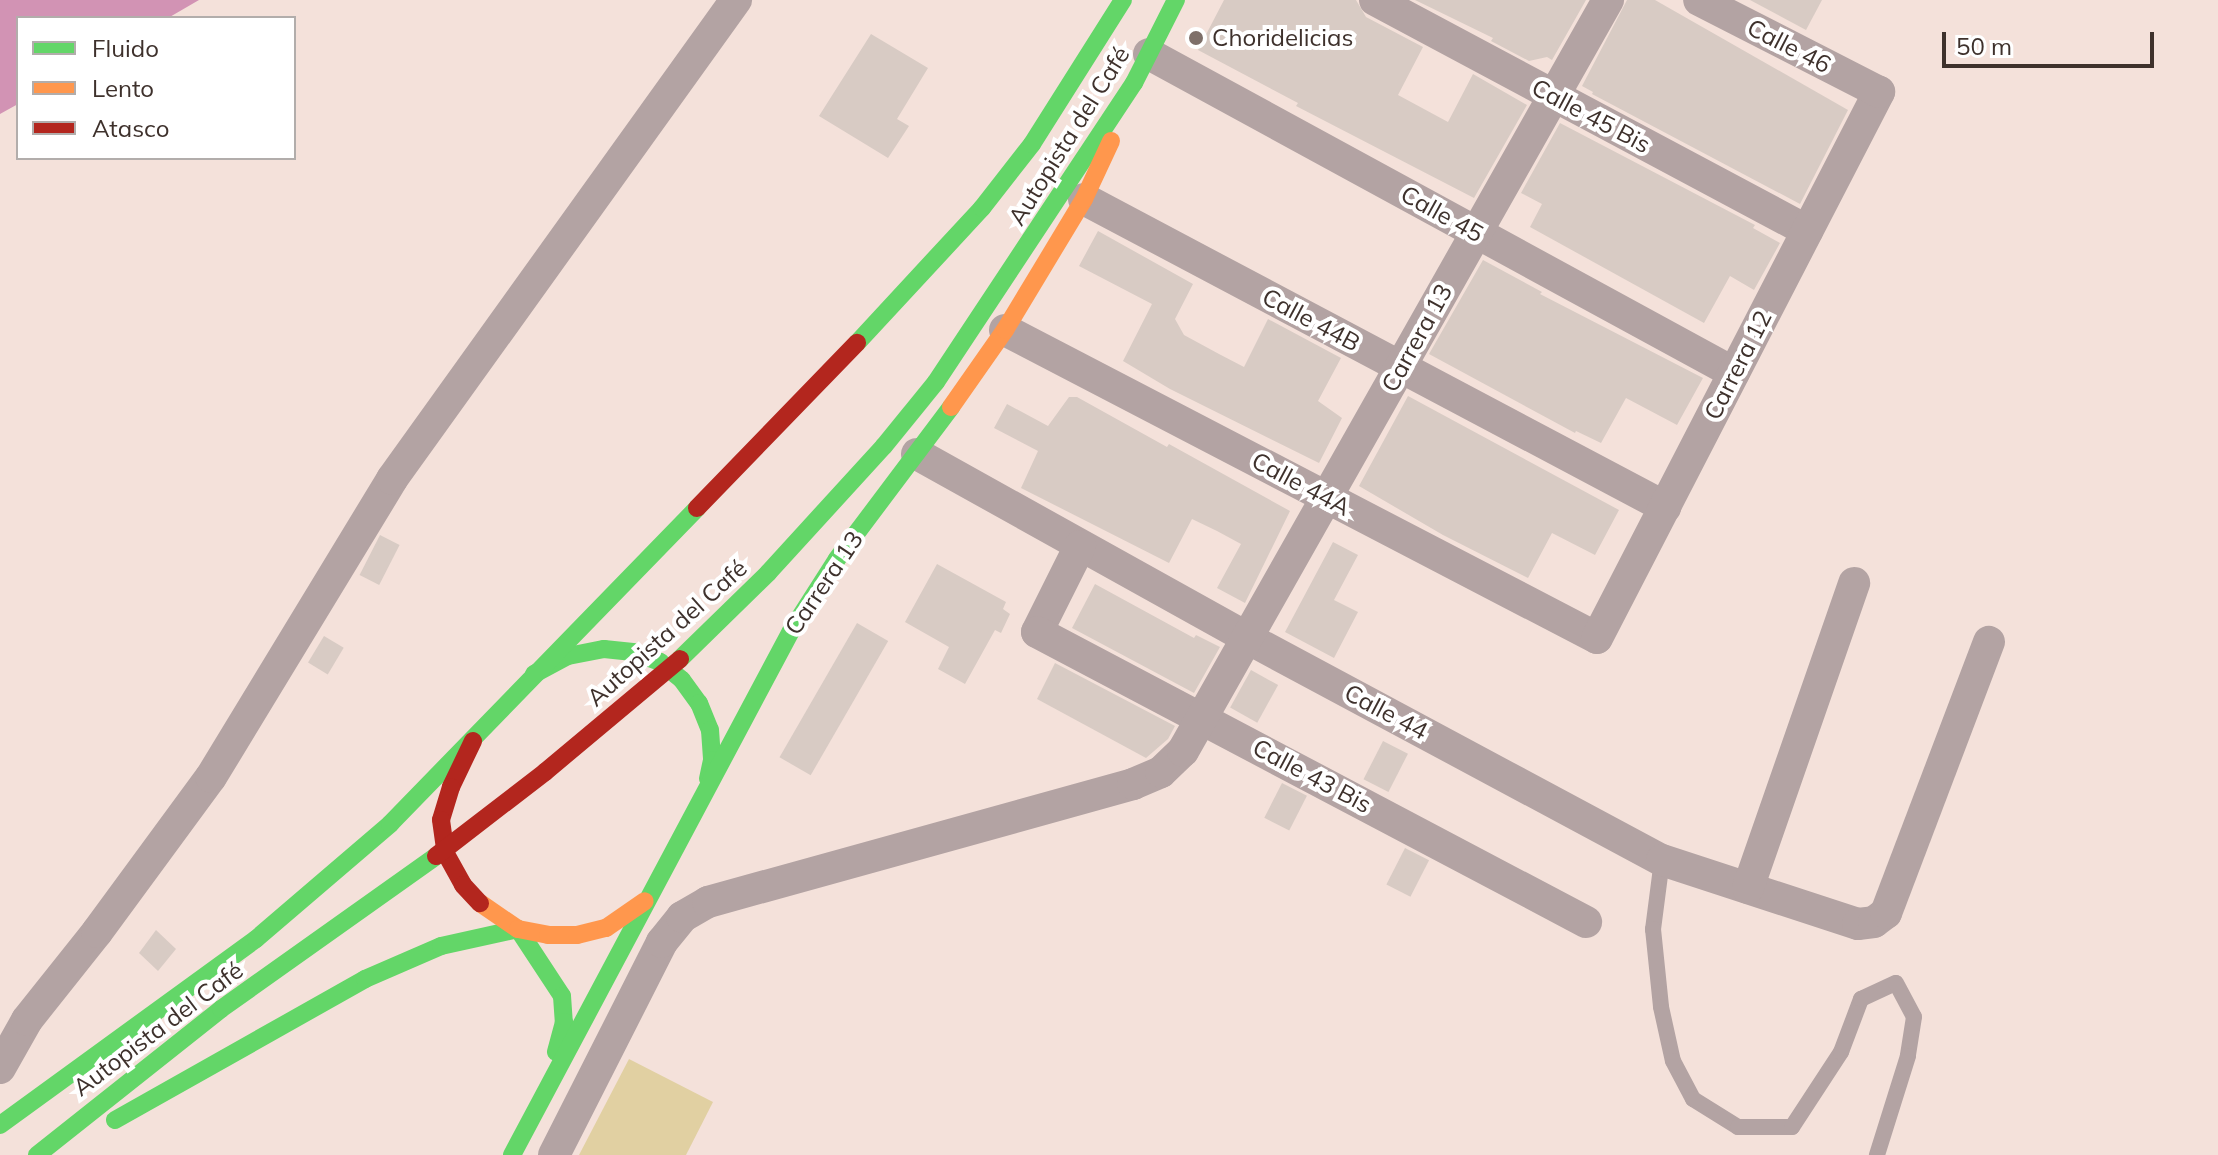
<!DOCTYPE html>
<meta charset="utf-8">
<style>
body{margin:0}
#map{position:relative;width:2218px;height:1155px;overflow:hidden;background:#f4e1da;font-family:Mulish,sans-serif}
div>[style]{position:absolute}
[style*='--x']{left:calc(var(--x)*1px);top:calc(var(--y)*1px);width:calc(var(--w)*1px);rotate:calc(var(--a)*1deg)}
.green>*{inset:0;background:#e1d0a2}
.water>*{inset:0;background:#d293b4}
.building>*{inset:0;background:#d8cbc4;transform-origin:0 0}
.lane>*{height:16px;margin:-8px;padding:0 8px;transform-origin:8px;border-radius:8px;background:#b3a3a3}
.street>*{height:32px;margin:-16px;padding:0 16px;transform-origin:16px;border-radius:16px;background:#b3a3a3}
.fast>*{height:18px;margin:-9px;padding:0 9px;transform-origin:9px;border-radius:9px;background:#63d668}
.slow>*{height:18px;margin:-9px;padding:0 9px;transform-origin:9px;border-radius:9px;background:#ff974d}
.jam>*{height:18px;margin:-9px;padding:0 9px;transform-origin:9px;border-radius:9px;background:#b3261e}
.dots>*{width:22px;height:22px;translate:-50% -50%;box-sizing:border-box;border:4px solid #fff;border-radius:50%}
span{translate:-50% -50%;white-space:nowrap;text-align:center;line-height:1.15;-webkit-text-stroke:8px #fff;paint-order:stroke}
.poi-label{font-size:24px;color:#3e312c}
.left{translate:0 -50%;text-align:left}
.street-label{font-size:24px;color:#3e312c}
.legend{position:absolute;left:16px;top:16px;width:280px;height:144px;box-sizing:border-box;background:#fff;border:2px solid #b2adab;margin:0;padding:10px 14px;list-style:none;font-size:24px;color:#3e312c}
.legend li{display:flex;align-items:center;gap:16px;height:40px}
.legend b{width:40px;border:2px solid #b2adab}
.scale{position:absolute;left:1942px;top:32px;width:212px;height:36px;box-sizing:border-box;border:4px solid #3e312c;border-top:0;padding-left:10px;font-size:24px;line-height:28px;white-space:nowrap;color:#3e312c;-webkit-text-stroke:6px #fff;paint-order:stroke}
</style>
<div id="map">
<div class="green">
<i style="clip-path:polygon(629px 1059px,713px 1102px,686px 1155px,579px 1155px)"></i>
</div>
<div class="water">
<i style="clip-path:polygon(0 0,199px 0,168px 18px,18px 18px,18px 104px,0 114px)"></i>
</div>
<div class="building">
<i style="clip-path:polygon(1224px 0,1356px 0,1366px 17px,1423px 47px,1398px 95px,1448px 122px,1473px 74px,1527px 105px,1474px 198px,1296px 106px,1298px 103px,1198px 50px)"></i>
<i style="clip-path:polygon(1415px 0,1586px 0,1552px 60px,1547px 57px,1529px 61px,1491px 41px,1493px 38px)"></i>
<i style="clip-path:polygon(1627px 0,1655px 0,1848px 110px,1800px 204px,1592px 94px,1593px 92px,1582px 86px)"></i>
<i style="clip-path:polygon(1750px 0,1822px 0,1806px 30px)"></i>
<i style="clip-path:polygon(871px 34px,928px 68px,897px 119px,909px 126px,888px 158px,819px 116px)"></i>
<i style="clip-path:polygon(1560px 123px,1755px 225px,1753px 228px,1780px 243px,1754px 290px,1730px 276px,1704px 323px,1530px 227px,1542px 204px,1521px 193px)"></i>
<i style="clip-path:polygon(1098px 231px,1193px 284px,1175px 319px,1184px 335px,1219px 354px,1244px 367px,1268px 319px,1341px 358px,1318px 401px,1342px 418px,1319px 463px,1170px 389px,1123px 361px,1152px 304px,1079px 266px)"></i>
<i style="clip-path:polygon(1483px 260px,1542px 292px,1540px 294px,1703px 378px,1677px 425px,1626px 398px,1601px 443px,1576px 431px,1575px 433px,1429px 354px)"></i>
<i style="clip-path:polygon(1408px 396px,1619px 510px,1595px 555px,1552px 533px,1528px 578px,1443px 535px,1359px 486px)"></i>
<i style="clip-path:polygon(1069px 397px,1077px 397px,1167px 447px,1169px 444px,1290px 511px,1245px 603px,1217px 588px,1241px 544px,1217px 531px,1192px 519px,1169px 563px,1021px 488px,1038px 451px,994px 428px,1007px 404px,1048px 426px)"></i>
<i style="left:380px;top:535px;width:22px;height:45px;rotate:27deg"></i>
<i style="clip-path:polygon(1333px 542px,1358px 555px,1334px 600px,1358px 612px,1334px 658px,1285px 632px)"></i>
<i style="clip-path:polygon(937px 564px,1006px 602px,1003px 609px,1010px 614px,1001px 633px,995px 630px,965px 684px,938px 669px,949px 647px,905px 622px)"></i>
<i style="clip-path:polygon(1095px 584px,1194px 638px,1196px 635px,1220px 647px,1194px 693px,1072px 628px)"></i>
<i style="left:857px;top:623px;width:36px;height:155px;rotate:30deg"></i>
<i style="left:324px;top:636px;width:23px;height:31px;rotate:31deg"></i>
<i style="clip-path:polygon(1055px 663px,1175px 726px,1168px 739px,1146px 758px,1037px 699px)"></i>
<i style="left:1251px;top:670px;width:31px;height:43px;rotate:29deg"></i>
<i style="left:1383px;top:741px;width:28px;height:43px;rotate:27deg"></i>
<i style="left:1282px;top:783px;width:28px;height:39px;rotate:27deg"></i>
<i style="left:1405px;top:848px;width:27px;height:41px;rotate:27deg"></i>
<i style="clip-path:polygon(156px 930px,176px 949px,158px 971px,139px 953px)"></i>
</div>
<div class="lane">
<i style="--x:1662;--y:860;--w:70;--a:97.4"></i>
<i style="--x:1653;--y:929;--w:78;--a:84.1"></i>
<i style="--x:1661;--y:1007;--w:55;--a:77.5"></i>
<i style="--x:1673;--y:1061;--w:43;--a:62.2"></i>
<i style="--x:1693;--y:1099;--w:53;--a:31.9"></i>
<i style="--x:1738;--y:1127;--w:54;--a:0"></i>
<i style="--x:1792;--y:1127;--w:90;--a:-56.8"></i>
<i style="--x:1841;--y:1052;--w:57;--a:-69.3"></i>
<i style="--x:1861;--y:999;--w:38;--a:-25"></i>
<i style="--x:1896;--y:983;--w:38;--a:62"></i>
<i style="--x:1914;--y:1017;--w:39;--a:99"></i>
<i style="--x:1908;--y:1056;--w:104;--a:107.4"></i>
</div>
<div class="street">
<i style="--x:1375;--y:0;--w:490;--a:28.1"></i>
<i style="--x:1149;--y:54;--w:666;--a:28.6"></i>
<i style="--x:1084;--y:199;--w:658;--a:27.93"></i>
<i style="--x:1005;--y:330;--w:667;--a:27.49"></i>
<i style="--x:1597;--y:638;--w:615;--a:-62.68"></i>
<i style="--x:1879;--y:92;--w:202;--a:-152.9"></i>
<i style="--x:917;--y:454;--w:380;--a:29.1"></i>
<i style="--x:1249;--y:639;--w:468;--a:28.2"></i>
<i style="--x:1662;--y:860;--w:206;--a:18.1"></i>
<i style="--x:1858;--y:924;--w:16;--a:-7"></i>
<i style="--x:1874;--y:922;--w:15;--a:-37"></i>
<i style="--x:1886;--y:913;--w:290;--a:-69.2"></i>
<i style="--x:1080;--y:546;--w:96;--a:116.6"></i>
<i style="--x:1037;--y:632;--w:621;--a:27.84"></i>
<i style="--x:1748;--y:888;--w:323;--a:-70.8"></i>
<i style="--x:0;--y:1068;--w:55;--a:-60.6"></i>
<i style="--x:27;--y:1020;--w:112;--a:-51.5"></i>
<i style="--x:97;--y:932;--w:192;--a:-53.7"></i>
<i style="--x:211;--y:777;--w:349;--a:-58.7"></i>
<i style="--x:392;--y:479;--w:590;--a:-54.32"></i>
<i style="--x:554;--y:1155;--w:239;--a:-63.1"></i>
<i style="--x:662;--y:942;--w:32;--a:-51"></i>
<i style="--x:682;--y:917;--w:30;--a:-30"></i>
<i style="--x:708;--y:902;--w:441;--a:-15.5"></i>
<i style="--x:1133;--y:784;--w:30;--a:-23"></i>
<i style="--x:1161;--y:772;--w:30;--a:-44"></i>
<i style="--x:1183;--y:751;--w:863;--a:-60.49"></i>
</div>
<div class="fast">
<i style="--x:857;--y:343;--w:184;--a:-47.2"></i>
<i style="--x:982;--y:208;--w:81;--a:-52"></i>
<i style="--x:1032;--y:144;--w:170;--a:-57.7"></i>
<i style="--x:680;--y:659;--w:123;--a:-44.3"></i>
<i style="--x:768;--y:573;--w:172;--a:-47.6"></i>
<i style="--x:884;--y:446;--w:82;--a:-50.9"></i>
<i style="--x:936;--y:382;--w:359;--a:-56.5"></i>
<i style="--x:1134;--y:83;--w:93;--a:-63.2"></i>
<i style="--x:534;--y:674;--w:38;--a:-28"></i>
<i style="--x:568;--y:656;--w:37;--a:-11"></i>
<i style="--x:604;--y:649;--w:29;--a:6"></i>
<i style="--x:633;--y:652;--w:29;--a:20"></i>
<i style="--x:660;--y:662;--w:28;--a:39"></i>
<i style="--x:682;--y:680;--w:29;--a:54"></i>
<i style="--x:699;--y:703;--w:29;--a:68"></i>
<i style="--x:710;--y:730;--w:30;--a:86"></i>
<i style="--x:712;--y:760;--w:19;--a:102"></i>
<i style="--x:518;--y:929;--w:80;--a:56.7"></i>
<i style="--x:562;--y:996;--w:26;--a:86"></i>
<i style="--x:564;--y:1022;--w:31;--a:105"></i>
<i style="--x:115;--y:1120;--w:287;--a:-29.4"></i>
<i style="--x:365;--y:979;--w:83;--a:-23.5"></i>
<i style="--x:441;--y:946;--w:79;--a:-12.4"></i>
<i style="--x:0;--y:1125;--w:316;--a:-36"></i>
<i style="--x:256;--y:939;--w:177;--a:-40.6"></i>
<i style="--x:390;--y:824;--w:441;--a:-45.8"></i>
<i style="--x:37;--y:1155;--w:235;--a:-38.4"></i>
<i style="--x:221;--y:1009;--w:264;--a:-35.4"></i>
<i style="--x:512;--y:1155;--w:594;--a:-61.97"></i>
<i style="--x:791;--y:631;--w:85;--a:-57.4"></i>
<i style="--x:837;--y:559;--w:190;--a:-53.1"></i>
</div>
<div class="slow">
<i style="--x:951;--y:407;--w:94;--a:-55"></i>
<i style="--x:1005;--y:330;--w:153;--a:-58.9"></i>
<i style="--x:1084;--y:199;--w:64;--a:-65"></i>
<i style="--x:480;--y:903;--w:46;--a:34.4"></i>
<i style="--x:518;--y:929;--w:31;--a:11"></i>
<i style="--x:548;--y:935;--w:29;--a:0"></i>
<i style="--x:577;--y:935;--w:30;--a:-14"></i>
<i style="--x:606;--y:928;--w:47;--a:-34.7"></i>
</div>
<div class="jam">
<i style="--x:697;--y:508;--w:230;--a:-45.9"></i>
<i style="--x:473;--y:741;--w:51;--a:115.6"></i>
<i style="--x:451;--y:787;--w:34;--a:107"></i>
<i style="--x:441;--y:820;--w:34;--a:82"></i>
<i style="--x:446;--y:854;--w:35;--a:61"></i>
<i style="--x:463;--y:885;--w:25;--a:47"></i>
<i style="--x:436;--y:856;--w:138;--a:-37.6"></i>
<i style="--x:545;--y:772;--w:176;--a:-39.9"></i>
</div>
<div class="dots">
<i style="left:1196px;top:38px;background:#7e6f69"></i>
</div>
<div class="poi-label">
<span class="left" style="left:1212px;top:38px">Choridelicias</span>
</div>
<div class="street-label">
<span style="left:1789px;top:46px;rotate:27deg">Calle 46</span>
<span style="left:1591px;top:116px;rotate:28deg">Calle 45 Bis</span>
<span style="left:1069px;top:136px;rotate:-58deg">Autopista del Café</span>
<span style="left:1442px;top:214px;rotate:29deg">Calle 45</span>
<span style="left:1311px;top:320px;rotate:28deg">Calle 44B</span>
<span style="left:1417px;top:338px;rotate:-61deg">Carrera 13</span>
<span style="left:1738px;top:365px;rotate:-63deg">Carrera 12</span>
<span style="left:1301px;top:484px;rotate:28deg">Calle 44A</span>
<span style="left:824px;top:583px;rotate:-56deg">Carrera 13</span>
<span style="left:667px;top:633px;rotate:-42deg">Autopista del Café</span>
<span style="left:1386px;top:712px;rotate:28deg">Calle 44</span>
<span style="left:1312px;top:776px;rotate:28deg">Calle 43 Bis</span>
<span style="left:158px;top:1029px;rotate:-37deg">Autopista del Café</span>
</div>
<ul class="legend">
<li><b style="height:10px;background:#63d668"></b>Fluido</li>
<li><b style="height:10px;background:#ff974d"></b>Lento</li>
<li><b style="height:10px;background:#b3261e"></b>Atasco</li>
</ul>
<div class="scale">50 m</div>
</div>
